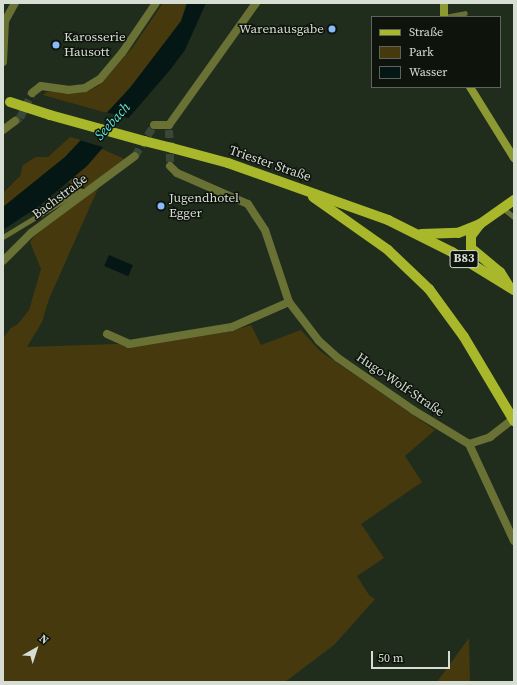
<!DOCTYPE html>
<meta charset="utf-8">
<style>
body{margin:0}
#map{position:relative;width:517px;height:685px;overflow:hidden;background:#202d1d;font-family:"Source Serif 4",serif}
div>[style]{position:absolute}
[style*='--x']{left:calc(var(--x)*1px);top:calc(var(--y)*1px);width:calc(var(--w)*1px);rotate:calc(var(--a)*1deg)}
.green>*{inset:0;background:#46390e}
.water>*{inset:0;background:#051715;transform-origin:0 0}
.pier>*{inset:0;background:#202d1d}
.minor-tunnel>*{height:8px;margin-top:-4px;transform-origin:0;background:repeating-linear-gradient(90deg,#3b4838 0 8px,transparent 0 12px)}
.service>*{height:4.5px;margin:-2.25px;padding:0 2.25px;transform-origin:2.25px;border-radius:2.25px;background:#697135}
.minor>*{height:8px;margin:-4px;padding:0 4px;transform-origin:4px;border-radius:4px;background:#697135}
.tertiary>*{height:8px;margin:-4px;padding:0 4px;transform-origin:4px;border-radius:4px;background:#697135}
.secondary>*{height:8px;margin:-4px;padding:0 4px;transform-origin:4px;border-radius:4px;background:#8d9933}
.primary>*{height:10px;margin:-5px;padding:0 5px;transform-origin:5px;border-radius:5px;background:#a9b82a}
.primary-bridge>*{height:10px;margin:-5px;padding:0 5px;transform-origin:5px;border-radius:5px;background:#a9b82a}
.dots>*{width:11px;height:11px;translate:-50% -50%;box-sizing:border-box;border:2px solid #0e130c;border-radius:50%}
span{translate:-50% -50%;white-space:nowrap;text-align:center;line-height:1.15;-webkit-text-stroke:3px #0e130c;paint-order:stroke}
.shield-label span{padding:1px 3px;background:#0e130c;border:1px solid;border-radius:3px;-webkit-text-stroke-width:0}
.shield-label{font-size:12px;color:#d6ded4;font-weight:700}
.poi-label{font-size:13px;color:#d6ded4}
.right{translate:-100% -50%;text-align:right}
.left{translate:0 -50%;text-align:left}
.street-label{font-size:13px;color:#d6ded4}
.water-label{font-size:14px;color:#58e7d8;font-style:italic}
.frame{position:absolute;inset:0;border:4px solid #d6ded4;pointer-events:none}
.legend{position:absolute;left:371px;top:16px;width:130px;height:72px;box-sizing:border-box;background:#0e130c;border:1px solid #5e645c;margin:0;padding:5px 7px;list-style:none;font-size:12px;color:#d6ded4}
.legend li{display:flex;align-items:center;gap:8px;height:20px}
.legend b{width:20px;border:1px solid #5e645c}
.north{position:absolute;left:16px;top:629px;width:40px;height:40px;-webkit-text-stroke:3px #0e130c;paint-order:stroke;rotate:39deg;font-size:11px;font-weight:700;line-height:16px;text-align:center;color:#d6ded4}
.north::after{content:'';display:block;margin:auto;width:14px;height:18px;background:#d6ded4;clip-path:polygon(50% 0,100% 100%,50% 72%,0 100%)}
.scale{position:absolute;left:371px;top:651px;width:79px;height:18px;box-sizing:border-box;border:2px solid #d6ded4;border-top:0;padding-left:5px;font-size:12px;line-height:14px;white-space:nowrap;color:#d6ded4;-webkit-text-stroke:3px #0e130c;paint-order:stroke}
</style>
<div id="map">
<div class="green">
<i style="clip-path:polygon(163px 3px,187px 3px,181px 21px,143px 73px,107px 113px,43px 95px,47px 92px,88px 91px,98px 86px,133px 47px)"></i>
<i style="clip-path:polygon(70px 137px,81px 140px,65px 157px,3px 207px,3px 193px,20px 176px,23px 165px,36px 157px,48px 157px)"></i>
<i style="clip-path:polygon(102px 149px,129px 161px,100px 184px,49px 299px,42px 322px,27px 347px,145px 343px,232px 331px,251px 325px,261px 345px,301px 330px,320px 351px,435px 430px,405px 456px,422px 482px,361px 524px,384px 558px,357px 576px,369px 595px,375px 599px,334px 645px,285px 682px,3px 682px,3px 338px,11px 328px,18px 324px,29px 310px,41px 269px,30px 242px,39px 230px,81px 198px,68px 182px)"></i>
<i style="clip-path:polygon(469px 638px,470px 682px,437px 682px)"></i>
</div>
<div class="water">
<i style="clip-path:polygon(187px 3px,206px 3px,185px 50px,170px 70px,87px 166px,39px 206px,3px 230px,3px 207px,65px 157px,129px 89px,181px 21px)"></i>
<i style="left:109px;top:255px;width:26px;height:12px;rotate:23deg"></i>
</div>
<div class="pier">
<i style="clip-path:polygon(105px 112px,132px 119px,106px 148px,79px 140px)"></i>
</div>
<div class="minor-tunnel">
<i style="--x:15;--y:121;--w:6;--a:-31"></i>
<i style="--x:20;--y:118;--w:28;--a:-64"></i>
<i style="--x:169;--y:130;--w:36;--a:88"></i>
<i style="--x:135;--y:156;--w:36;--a:-58"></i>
</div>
<div class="service">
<i style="--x:445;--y:17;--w:20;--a:-11"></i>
<i style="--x:503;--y:208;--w:14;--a:39"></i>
<i style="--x:3;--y:237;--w:89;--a:-31.2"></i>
<i style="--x:79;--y:191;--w:9;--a:0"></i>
</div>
<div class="minor">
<i style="--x:32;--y:93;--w:11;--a:-38"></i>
<i style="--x:41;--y:86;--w:27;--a:8"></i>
<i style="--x:68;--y:90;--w:17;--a:-7"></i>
<i style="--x:85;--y:88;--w:17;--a:-31"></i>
<i style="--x:100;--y:79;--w:34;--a:-50"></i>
<i style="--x:122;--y:53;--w:60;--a:-55.8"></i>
<i style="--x:154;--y:125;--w:15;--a:0"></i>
<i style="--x:169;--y:125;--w:150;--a:-54.5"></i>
<i style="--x:3;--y:130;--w:15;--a:-37"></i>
<i style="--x:170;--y:166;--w:10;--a:45"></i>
<i style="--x:177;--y:173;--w:77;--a:23.6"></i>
<i style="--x:248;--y:204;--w:31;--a:57"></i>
<i style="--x:265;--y:230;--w:76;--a:71.6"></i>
<i style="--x:289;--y:302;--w:49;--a:52.4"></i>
<i style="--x:319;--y:341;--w:25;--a:42"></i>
<i style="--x:338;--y:358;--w:91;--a:34.7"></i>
<i style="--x:413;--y:410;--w:66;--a:31.3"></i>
<i style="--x:469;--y:444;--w:22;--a:-18"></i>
<i style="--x:490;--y:437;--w:31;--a:-38"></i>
<i style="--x:3;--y:261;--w:40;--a:-45"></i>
<i style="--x:31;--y:233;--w:129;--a:-36.5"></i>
<i style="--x:107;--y:334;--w:24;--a:24"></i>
<i style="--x:129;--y:344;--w:104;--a:-9.4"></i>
<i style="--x:232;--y:327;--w:62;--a:-23.7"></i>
<i style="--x:469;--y:444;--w:107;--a:65.1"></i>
</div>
<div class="tertiary">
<i style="--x:3;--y:62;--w:41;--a:-87.2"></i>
<i style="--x:5;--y:21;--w:21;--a:-61"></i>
</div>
<div class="secondary">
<i style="--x:444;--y:17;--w:14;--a:-90"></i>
<i style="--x:470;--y:87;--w:84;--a:58.2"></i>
</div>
<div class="primary">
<i style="--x:50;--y:115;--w:98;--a:15.5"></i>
<i style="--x:172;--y:148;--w:58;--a:15"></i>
<i style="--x:228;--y:163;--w:170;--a:19.6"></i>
<i style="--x:388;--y:220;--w:72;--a:26.6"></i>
<i style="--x:452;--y:252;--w:73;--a:31.5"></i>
<i style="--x:313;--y:197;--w:92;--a:35.2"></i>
<i style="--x:388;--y:250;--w:57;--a:43.6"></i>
<i style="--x:429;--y:289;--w:59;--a:53.9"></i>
<i style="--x:464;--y:337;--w:98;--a:59.2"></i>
<i style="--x:480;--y:224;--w:15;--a:127"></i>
<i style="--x:471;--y:236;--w:12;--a:90"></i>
<i style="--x:471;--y:248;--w:38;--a:40"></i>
<i style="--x:500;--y:272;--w:15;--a:58"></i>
<i style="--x:421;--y:234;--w:37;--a:-2"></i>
<i style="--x:458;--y:233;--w:24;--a:-22"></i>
<i style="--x:480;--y:224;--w:42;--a:-35.2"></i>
</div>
<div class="primary-bridge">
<i style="--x:10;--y:102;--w:42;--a:18"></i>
<i style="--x:144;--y:141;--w:29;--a:14"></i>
</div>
<div class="dots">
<i style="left:332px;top:29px;background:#88bafc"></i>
<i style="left:56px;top:45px;background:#88bafc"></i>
<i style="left:161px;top:206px;background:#88bafc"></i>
</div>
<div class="shield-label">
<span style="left:464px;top:259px">B83</span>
</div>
<div class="poi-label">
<span class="right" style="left:324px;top:29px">Warenausgabe</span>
<span class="left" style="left:64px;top:45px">Karosserie<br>Hausott</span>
<span class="left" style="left:169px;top:206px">Jugendhotel<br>Egger</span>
</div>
<div class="street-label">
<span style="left:270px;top:164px;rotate:19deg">Triester Straße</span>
<span style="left:60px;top:197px;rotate:-37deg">Bachstraße</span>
<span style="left:400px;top:385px;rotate:34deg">Hugo-Wolf-Straße</span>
</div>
<div class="water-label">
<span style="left:112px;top:121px;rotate:-48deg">Seebach</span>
</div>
<div class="frame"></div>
<ul class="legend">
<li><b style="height:5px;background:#a9b82a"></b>Straße</li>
<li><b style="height:11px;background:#46390e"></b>Park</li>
<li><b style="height:11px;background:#051715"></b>Wasser</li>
</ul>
<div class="north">N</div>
<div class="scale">50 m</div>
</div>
